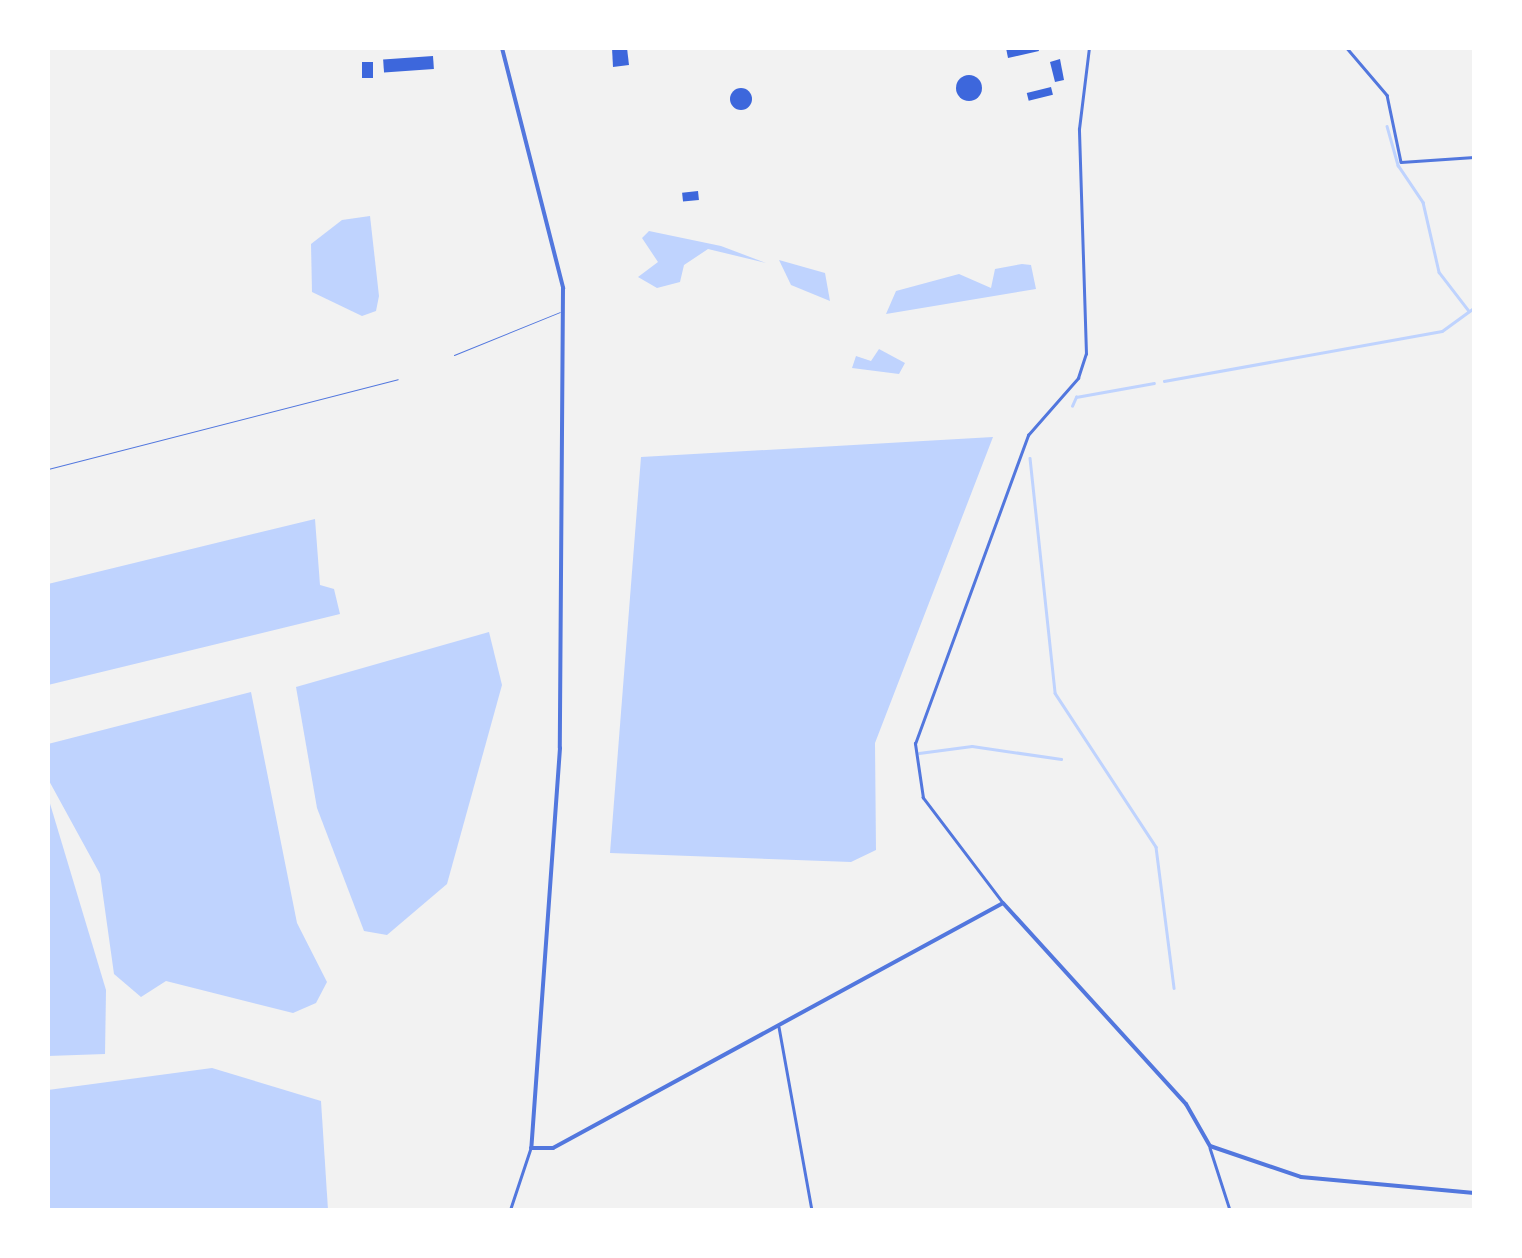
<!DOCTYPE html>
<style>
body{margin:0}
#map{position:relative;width:1522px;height:1258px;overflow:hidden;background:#f2f2f2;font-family:Roboto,sans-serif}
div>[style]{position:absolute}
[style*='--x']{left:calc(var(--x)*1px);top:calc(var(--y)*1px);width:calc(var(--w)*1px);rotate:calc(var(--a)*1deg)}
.water>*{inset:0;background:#bfd3fe}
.stream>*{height:2.5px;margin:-1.25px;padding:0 1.25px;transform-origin:1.25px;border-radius:1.25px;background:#bfd3fe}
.building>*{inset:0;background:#3d67dc;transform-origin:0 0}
.round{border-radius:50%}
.service>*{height:1px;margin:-0.5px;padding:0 0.5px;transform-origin:0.5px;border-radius:0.5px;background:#5277de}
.minor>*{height:2.5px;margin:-1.25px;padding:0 1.25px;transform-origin:1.25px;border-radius:1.25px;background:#5277de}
.tertiary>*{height:4px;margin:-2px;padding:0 2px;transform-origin:2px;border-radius:2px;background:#5277de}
span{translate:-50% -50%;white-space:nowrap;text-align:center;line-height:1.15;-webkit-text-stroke:8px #fff;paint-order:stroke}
.frame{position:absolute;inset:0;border:50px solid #fff;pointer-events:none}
</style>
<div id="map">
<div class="water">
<i style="clip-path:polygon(370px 216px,379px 296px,376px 311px,362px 316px,312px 292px,311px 244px,342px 220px)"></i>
<i style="clip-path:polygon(649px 231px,721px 246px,766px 263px,708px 249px,684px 265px,680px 282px,657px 288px,638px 277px,658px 262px,642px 238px)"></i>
<i style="clip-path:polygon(779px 260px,825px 273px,830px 301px,791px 285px)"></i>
<i style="clip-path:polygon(1022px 264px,1031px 265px,1036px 289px,886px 314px,896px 291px,959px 274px,991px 288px,995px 269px)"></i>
<i style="clip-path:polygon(879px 349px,905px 363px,899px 374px,852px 368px,856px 356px,871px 361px)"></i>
<i style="clip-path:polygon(993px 437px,875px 743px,876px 850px,851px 862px,610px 853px,641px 457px)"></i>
<i style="clip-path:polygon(315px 519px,320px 585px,334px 589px,340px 614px,48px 685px,48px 584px)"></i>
<i style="clip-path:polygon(489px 632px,502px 685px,447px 884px,387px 935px,364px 931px,317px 808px,296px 687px)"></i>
<i style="clip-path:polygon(251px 692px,297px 923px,327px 982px,316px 1003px,293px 1013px,166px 981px,141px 997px,114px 974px,100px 874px,48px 779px,48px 744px)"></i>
<i style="clip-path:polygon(48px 797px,106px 990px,105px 1054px,48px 1056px)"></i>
<i style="clip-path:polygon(212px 1068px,321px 1101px,328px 1210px,48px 1210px,48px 1090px)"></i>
</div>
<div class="stream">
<i style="--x:1387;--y:126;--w:41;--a:74.2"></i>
<i style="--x:1398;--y:165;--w:45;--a:56"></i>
<i style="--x:1423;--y:202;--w:72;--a:77.1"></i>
<i style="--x:1439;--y:272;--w:49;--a:52.4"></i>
<i style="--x:1164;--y:381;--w:282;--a:-10.2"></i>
<i style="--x:1442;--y:331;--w:39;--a:-36"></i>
<i style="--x:1072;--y:406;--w:10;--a:-66"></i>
<i style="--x:1076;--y:397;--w:79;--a:-10.2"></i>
<i style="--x:1030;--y:458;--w:236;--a:83.9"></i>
<i style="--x:1055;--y:693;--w:184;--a:56.7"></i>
<i style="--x:1156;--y:847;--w:142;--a:82.7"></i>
<i style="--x:919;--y:753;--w:53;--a:-7.5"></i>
<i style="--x:972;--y:746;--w:90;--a:8.3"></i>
</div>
<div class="building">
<i style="clip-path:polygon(612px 48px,627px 48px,629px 65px,613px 67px)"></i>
<i style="clip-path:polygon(1006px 48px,1038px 48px,1039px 51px,1008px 58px)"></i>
<i style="left:433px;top:56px;width:13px;height:50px;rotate:86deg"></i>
<i style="clip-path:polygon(1060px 59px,1064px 80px,1055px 82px,1050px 62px)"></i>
<i style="left:362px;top:62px;width:11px;height:16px"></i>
<i class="round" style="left:956px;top:75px;width:26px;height:26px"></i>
<i style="left:1051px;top:87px;width:8px;height:25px;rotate:76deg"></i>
<i class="round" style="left:730px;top:88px;width:22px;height:22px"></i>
<i style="left:698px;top:191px;width:9px;height:16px;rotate:84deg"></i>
</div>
<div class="service">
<i style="--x:454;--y:355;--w:114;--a:-22.1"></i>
<i style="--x:48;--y:469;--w:361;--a:-14.4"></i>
</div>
<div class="minor">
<i style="--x:1347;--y:48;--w:62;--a:49.6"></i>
<i style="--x:1387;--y:95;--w:68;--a:78.2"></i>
<i style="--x:1401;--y:162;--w:73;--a:-3.9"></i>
<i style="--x:1002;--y:902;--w:131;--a:-127.2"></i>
<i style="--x:923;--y:798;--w:55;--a:-98.4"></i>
<i style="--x:915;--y:744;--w:329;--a:-69.9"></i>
<i style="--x:1028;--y:435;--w:76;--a:-48.7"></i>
<i style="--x:1078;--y:378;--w:25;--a:-72"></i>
<i style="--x:1086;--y:354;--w:225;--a:-91.8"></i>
<i style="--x:1079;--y:129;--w:82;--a:-83"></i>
<i style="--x:779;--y:1027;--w:186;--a:79.8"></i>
<i style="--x:1210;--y:1148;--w:65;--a:72.1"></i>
<i style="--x:510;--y:1210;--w:63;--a:-71.6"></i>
</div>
<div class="tertiary">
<i style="--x:502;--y:48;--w:248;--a:75.7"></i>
<i style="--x:563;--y:288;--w:460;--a:90.4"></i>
<i style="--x:560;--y:748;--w:401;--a:94.1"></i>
<i style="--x:531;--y:1148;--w:22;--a:0"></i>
<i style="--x:553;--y:1148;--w:512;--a:-28.57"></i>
<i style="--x:1003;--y:903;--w:272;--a:47.7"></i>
<i style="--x:1186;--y:1104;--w:48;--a:60.3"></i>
<i style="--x:1210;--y:1146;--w:96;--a:18.8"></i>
<i style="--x:1301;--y:1177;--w:174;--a:5.3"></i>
</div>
<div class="frame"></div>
</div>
